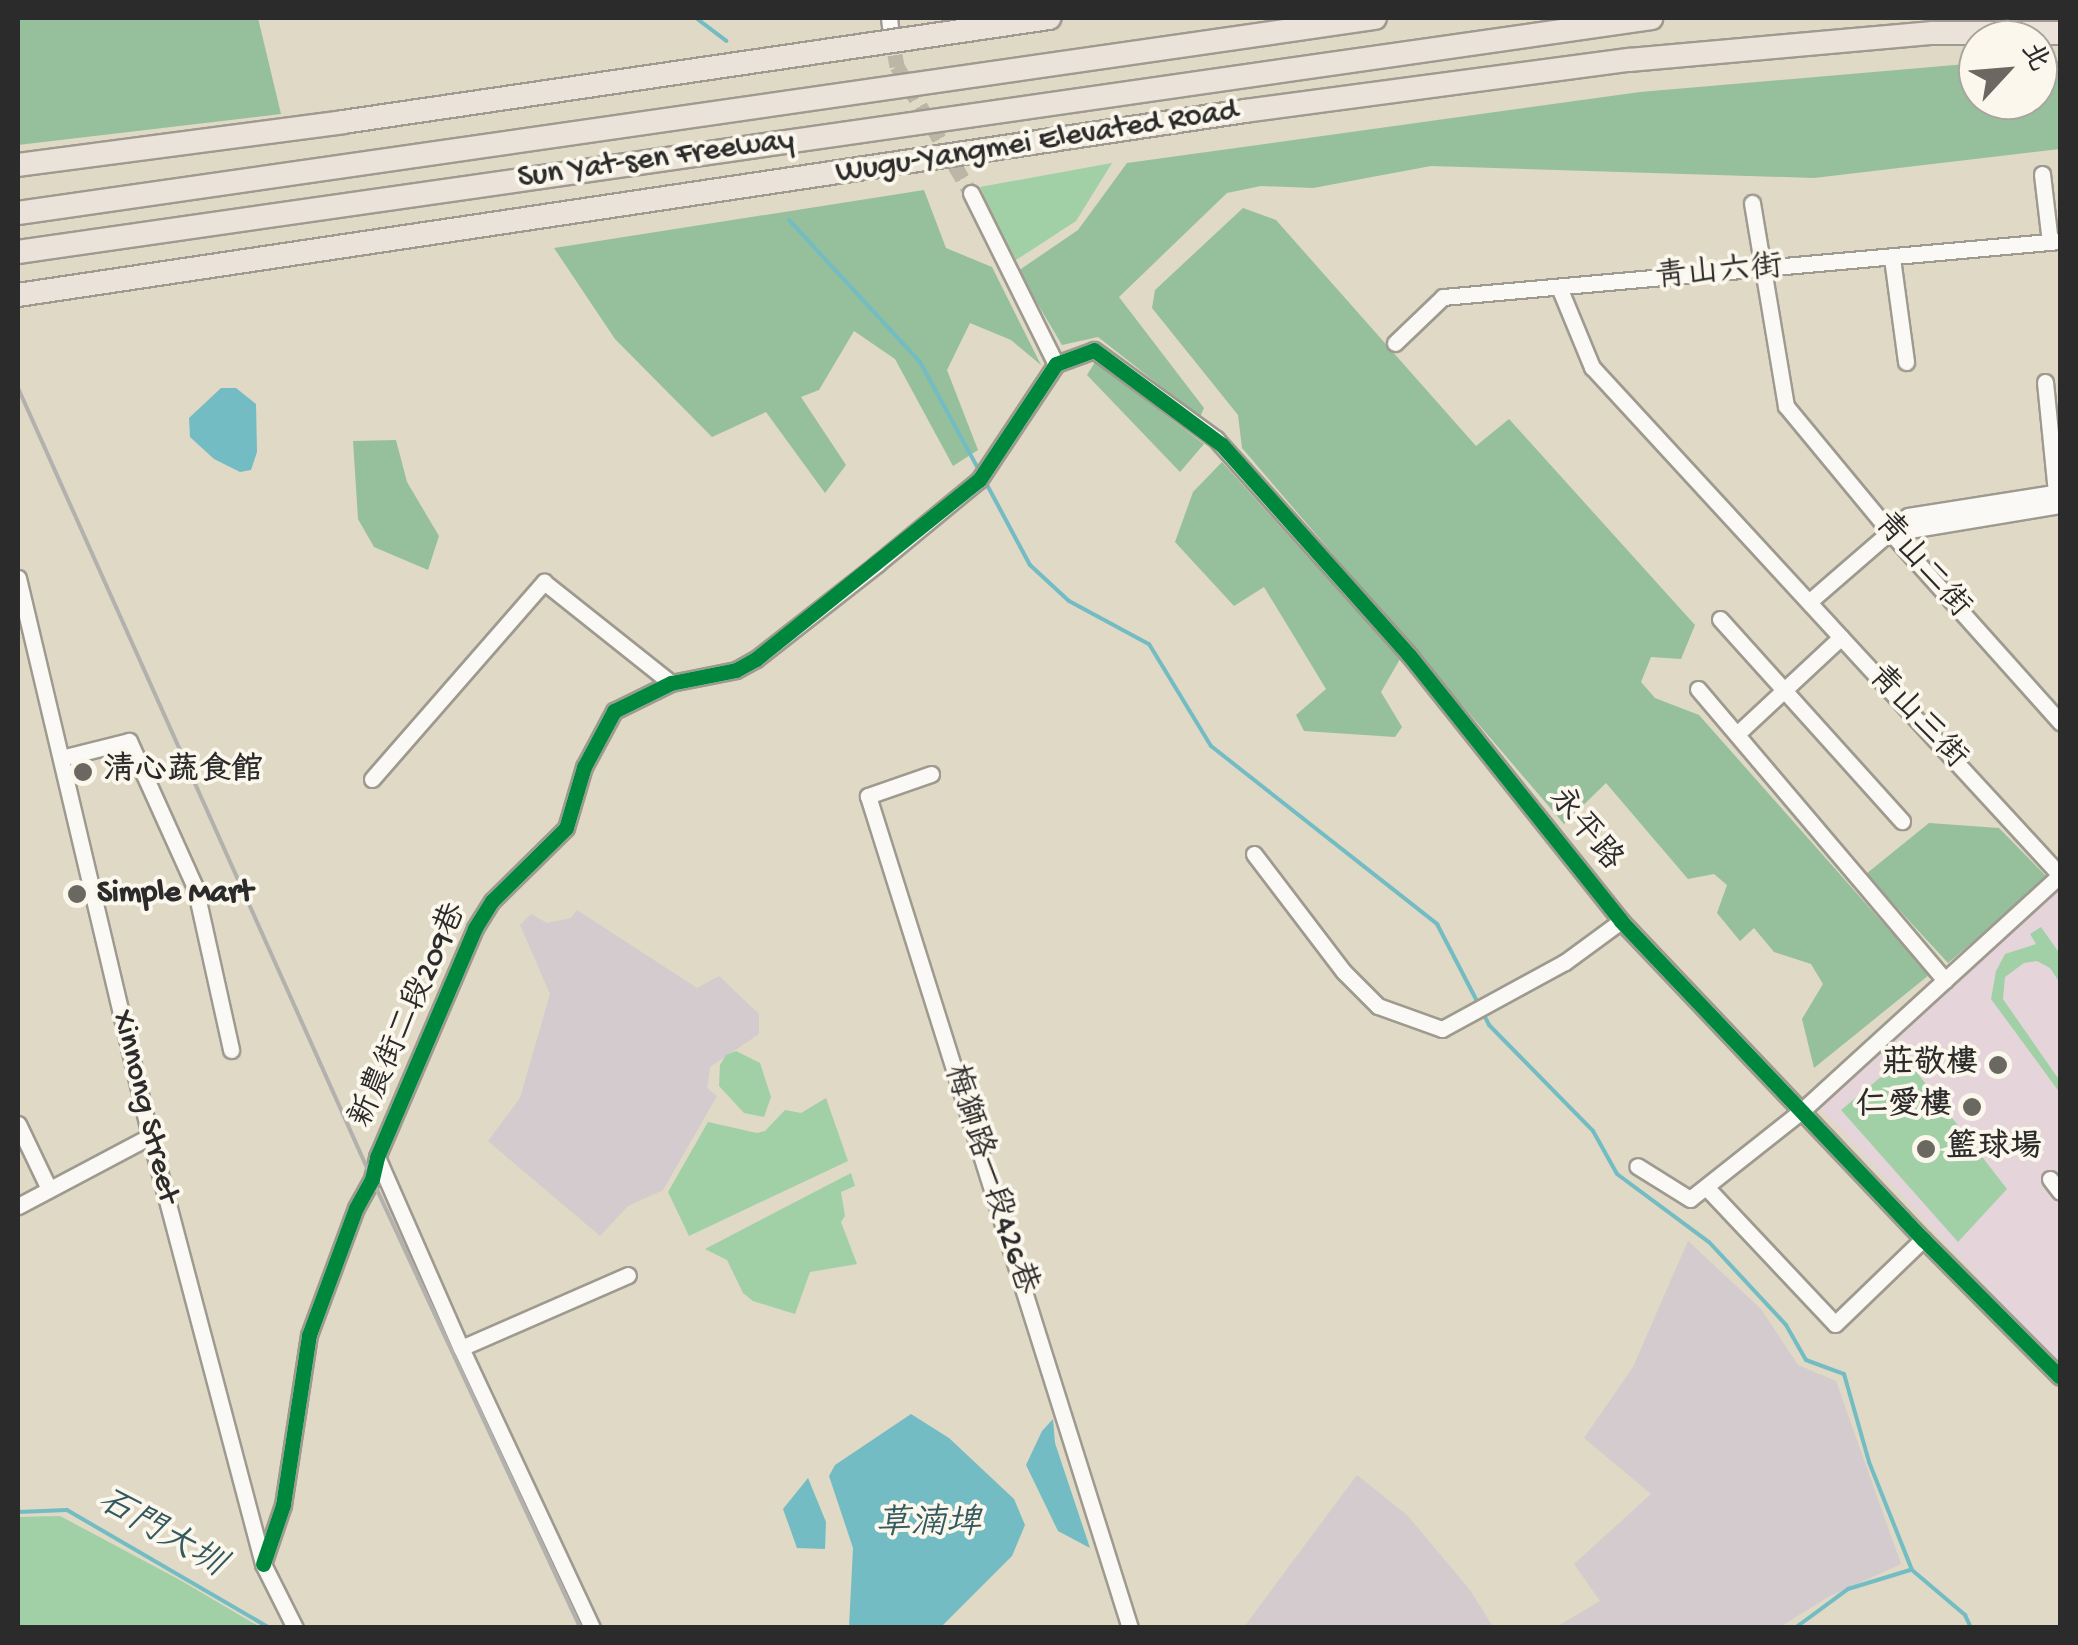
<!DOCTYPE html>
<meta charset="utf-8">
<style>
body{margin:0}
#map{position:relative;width:2078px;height:1645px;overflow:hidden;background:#dfd9c5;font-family:"Gochi Hand","LXGW WenKai TC",sans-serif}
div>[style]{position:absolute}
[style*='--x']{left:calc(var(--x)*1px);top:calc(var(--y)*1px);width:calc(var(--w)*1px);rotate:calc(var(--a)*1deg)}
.built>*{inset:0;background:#e5d5da}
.industrial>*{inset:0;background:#d3cbce}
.green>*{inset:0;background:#a1d0a7}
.forest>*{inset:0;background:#96c09c}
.water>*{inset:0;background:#73bcc4}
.stream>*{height:4px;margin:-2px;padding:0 2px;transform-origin:2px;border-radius:2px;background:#73bcc4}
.minor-tunnel>*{height:15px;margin-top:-7.5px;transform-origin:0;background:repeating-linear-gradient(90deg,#bbb6a6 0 15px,transparent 0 23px)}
.roads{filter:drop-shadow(2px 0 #9e9a8f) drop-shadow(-2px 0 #9e9a8f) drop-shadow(0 2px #9e9a8f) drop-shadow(0 -2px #9e9a8f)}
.minor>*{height:15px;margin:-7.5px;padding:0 7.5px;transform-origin:7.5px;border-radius:7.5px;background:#faf9f6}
.highway>*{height:22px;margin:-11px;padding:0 11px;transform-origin:11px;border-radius:11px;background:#ebe3da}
.rail>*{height:4px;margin:-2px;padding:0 2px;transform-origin:2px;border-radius:2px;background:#b2b1ae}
.bridges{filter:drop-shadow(2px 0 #9e9a8f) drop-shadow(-2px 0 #9e9a8f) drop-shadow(0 2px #9e9a8f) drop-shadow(0 -2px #9e9a8f)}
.highway-bridge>*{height:22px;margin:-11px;padding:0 11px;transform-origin:11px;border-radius:11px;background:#ebe3da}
.cycleway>*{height:15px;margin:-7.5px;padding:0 7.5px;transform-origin:7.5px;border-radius:7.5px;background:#00873e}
.dots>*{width:28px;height:28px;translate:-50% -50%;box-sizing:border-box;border:5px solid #fbf7ec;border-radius:50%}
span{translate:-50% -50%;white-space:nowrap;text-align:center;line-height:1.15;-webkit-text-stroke:8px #fbf7ec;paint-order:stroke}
.street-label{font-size:32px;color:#2b2b2b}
.poi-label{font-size:32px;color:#2b2b2b;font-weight:700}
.left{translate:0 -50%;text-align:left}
.right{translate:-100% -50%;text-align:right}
.water-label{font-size:35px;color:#345a60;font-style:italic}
.frame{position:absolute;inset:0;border:20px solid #2b2b2b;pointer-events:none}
.north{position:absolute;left:1958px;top:20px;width:100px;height:100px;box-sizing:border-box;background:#fbf7ec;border:2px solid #a8a59f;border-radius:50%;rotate:64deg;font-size:28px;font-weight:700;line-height:40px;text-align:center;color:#2b2b2b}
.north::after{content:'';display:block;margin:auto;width:35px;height:45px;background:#6a6861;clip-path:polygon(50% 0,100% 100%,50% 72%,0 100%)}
</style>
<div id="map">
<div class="built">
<i style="clip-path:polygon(2060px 887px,2060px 1365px,1817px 1105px)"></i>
</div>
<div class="industrial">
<i style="clip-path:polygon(577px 910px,697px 988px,719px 976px,759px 1014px,759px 1034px,710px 1067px,707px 1088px,717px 1096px,663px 1190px,628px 1206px,600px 1236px,488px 1141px,520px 1098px,550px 994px,520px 925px,531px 914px,547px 923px,571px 918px)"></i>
<i style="clip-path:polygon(1688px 1241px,1761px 1309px,1798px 1365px,1836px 1381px,1901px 1564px,1828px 1597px,1783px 1625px,1556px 1627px,1600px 1601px,1574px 1564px,1651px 1494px,1584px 1438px,1633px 1367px)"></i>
<i style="clip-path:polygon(1357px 1475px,1407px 1515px,1470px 1590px,1493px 1627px,1244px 1627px)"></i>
</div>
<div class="green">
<i style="clip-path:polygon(1112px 163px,1076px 221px,1013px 262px,980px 187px)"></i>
<i style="clip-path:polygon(2041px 927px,2060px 954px,2060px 983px,2050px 968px,2037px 961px,2024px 963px,2005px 977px,2003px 999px,2060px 1081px,2060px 1093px,1991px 999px,1996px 971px,2005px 954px,2036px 944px,2030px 934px)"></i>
<i style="clip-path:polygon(736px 1051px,760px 1063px,771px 1097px,764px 1117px,744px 1113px,719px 1086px,720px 1065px,726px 1055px)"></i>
<i style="clip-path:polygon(1905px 1057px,2007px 1189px,1958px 1242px,1841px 1110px)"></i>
<i style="clip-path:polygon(826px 1098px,848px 1161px,689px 1236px,668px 1192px,708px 1122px,757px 1133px,765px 1131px,785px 1110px,801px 1113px)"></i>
<i style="clip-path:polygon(851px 1173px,855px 1186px,841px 1192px,845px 1216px,841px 1222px,857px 1264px,810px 1272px,795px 1314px,753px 1301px,743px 1293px,727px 1260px,705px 1249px)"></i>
<i style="clip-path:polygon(60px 1516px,180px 1580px,260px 1627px,18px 1627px,18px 1517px)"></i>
</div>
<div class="forest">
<i style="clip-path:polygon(18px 18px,258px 18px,281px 114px,18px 145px)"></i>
<i style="clip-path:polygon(2038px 61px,2060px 61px,2060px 149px,1814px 178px,1431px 166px,1313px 188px,1261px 186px,1227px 193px,1119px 297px,1204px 408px,1200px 417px,1098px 337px,1062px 345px,1018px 271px,1078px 230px,1127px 163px,1640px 92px,1978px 63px,1978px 100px,2038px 100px)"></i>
<i style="clip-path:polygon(924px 190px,946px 248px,992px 267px,1041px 365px,1011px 340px,970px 323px,947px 370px,978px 450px,953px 466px,895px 359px,854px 331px,819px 390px,801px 397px,846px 465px,825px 493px,766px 412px,712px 437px,615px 339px,554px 248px)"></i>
<i style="clip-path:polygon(1243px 208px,1276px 220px,1476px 446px,1509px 419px,1695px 625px,1681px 659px,1651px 657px,1641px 682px,1655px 698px,1699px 715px,1929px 975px,1814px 1068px,1802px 1019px,1823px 984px,1811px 964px,1774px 952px,1754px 928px,1740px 941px,1717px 913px,1727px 885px,1714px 874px,1688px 879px,1606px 783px,1564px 824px,1242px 448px,1238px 415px,1152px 308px,1155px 290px)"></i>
<i style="clip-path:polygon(1095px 362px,1204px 444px,1180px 472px,1087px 375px)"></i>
<i style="clip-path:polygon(396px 440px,407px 482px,439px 536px,428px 570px,374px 547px,358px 519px,353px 441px)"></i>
<i style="clip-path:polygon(1222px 462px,1400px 659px,1381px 692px,1402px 727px,1395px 737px,1304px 731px,1296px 715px,1326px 689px,1264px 587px,1234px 606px,1175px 542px,1193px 492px)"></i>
<i style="clip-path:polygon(1929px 823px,1999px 828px,2048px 878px,1948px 963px,1866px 874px)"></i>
</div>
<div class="water">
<i style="clip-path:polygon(221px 388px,236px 388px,256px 404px,257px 452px,251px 470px,240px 472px,214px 459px,190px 437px,189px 418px)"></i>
<i style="clip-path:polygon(911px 1414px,949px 1438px,1014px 1499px,1025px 1525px,1012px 1556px,941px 1627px,849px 1627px,853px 1548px,829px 1476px,835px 1465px)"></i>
<i style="clip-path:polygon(1053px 1419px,1055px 1443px,1090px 1548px,1058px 1531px,1026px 1465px,1042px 1431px)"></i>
<i style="clip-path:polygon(808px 1478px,826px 1522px,825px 1549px,797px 1548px,783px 1509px)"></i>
</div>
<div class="stream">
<i style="--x:696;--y:18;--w:38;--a:37"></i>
<i style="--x:789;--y:220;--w:193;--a:47.3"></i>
<i style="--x:920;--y:362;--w:123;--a:61.4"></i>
<i style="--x:986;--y:483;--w:93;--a:61.8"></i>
<i style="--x:1030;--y:565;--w:53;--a:42.7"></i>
<i style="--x:1069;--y:601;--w:91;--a:28.3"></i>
<i style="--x:1149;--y:644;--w:119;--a:58.7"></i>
<i style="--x:1211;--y:746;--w:288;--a:38.2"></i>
<i style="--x:1437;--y:924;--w:91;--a:62.6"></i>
<i style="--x:1483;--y:1013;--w:13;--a:63"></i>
<i style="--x:1489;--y:1025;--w:148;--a:45.5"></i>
<i style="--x:1593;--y:1131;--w:49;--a:60.8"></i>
<i style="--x:1617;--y:1174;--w:114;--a:36.5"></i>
<i style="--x:1709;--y:1242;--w:113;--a:47.1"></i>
<i style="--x:1786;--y:1325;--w:40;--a:60.3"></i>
<i style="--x:1806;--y:1360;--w:40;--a:20.2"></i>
<i style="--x:1844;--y:1374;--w:91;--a:74.1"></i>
<i style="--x:1869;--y:1462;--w:116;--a:68.3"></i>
<i style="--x:1912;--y:1570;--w:70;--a:40.3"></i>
<i style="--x:1965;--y:1615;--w:14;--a:65"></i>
<i style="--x:18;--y:1512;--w:49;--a:-2.3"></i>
<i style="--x:67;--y:1510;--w:235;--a:30.2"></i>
<i style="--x:1795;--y:1628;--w:66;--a:-36.3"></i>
<i style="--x:1848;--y:1589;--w:65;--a:-17"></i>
</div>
<div class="minor-tunnel">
<i style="--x:891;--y:32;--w:35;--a:80"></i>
<i style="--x:897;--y:66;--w:147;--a:59.8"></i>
</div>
<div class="roads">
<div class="minor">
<i style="--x:889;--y:18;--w:8;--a:83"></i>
<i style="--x:2042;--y:174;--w:68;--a:83.3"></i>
<i style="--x:971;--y:193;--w:191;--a:63.6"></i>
<i style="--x:1752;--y:203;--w:206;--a:80.5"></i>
<i style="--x:1786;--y:406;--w:165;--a:50.4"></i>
<i style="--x:1891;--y:533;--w:254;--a:48.2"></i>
<i style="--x:1892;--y:258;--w:105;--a:82.3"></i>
<i style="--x:1559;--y:287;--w:87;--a:67.6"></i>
<i style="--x:1592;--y:367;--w:691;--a:47.35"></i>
<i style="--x:2060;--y:875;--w:352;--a:137.6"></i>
<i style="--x:1800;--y:1112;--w:140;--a:141.7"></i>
<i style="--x:1690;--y:1199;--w:62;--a:-148.1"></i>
<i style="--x:1395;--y:343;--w:66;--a:-43.8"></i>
<i style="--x:1443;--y:297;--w:620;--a:-5.19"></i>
<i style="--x:1056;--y:364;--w:40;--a:-20.2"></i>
<i style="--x:1094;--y:350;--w:151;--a:36.1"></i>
<i style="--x:1216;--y:439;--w:290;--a:48.2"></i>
<i style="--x:1409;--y:655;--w:340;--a:51.4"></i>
<i style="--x:1621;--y:921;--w:439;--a:46.5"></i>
<i style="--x:1923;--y:1239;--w:194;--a:45.2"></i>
<i style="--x:2045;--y:382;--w:111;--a:84.3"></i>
<i style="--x:1891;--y:533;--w:171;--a:-9.4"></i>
<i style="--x:18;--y:578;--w:573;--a:76.69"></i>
<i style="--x:150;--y:1136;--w:443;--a:75.2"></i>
<i style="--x:263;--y:1564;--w:72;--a:63.4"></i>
<i style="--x:1810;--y:601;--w:130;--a:-40.9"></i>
<i style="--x:1908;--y:516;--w:154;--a:-9"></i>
<i style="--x:1720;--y:619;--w:272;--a:48"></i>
<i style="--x:1698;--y:689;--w:382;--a:49.7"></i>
<i style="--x:1737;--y:734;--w:142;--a:-43"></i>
<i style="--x:61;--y:758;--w:70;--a:-14"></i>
<i style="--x:129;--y:741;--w:160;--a:65.7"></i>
<i style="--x:195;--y:887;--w:167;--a:77.5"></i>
<i style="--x:931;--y:774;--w:67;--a:160.8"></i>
<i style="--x:868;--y:796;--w:872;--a:72.52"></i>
<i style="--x:372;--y:779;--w:262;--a:-48.9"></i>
<i style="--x:544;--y:582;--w:162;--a:38.5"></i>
<i style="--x:1254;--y:854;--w:148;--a:52.7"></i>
<i style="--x:1344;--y:972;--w:48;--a:45"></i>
<i style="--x:1378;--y:1006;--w:68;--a:19.8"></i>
<i style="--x:1442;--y:1029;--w:140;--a:-28.6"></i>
<i style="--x:1565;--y:962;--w:69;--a:-36.2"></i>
<i style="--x:18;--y:1124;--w:72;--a:64.5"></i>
<i style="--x:377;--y:1157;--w:209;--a:66.3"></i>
<i style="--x:461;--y:1348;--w:182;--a:-23.6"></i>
<i style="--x:2050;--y:1179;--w:16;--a:52"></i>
<i style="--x:1706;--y:1187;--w:188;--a:46.7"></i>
<i style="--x:1835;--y:1324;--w:122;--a:-44"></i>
<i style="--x:18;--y:1206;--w:149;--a:-27.9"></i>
<i style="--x:461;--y:1348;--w:309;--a:64.9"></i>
<i style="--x:263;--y:1564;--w:62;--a:-71.3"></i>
<i style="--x:283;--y:1505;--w:172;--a:-81.3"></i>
<i style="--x:309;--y:1335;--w:135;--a:-69.7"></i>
<i style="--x:356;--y:1208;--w:33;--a:-61"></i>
<i style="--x:372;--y:1179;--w:23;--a:-77"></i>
<i style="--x:377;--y:1157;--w:249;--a:-66.8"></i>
<i style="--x:475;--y:928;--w:32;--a:-58"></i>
<i style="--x:492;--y:901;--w:104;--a:-44.6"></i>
<i style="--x:566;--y:828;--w:64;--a:-73.6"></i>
<i style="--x:584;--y:767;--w:64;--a:-61.8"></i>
<i style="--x:614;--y:711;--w:64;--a:-26.2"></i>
<i style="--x:671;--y:683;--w:66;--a:-11.3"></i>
<i style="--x:736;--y:670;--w:23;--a:-29"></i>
<i style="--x:756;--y:659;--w:154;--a:-38.1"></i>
<i style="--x:877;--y:564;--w:132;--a:-39.5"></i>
<i style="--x:979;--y:480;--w:139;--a:-56.4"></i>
</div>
<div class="highway">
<i style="--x:2042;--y:18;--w:18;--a:3"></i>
<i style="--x:18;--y:213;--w:1371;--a:-8.18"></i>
<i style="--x:18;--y:252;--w:1650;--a:-8.15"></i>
</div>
</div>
<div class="rail">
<i style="--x:18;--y:388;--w:867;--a:65.89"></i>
<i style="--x:372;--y:1179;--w:495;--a:65.1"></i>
</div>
<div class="bridges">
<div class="highway-bridge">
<i style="--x:18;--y:165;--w:328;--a:-7.5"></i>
<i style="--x:343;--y:122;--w:714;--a:-8.38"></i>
<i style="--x:18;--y:295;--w:1241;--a:-8.53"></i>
<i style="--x:1245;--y:111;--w:387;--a:-7.6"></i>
<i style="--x:1629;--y:60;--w:305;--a:-5.1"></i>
<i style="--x:1933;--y:33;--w:127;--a:0"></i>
</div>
</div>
<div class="cycleway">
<i style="--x:263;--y:1564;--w:62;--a:-71.3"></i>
<i style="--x:283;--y:1505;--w:172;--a:-81.3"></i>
<i style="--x:309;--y:1335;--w:135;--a:-69.7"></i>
<i style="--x:356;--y:1208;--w:33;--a:-61"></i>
<i style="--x:372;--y:1179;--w:23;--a:-77"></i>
<i style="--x:377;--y:1157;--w:249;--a:-66.8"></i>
<i style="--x:475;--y:928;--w:32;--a:-58"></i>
<i style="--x:492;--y:901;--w:104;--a:-44.6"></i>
<i style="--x:566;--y:828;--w:64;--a:-73.6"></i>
<i style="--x:584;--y:767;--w:64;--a:-61.8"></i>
<i style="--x:614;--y:711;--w:64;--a:-26.2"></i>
<i style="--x:671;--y:683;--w:66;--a:-11.3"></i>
<i style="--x:736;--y:670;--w:23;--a:-29"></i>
<i style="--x:756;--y:659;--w:286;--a:-38.8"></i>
<i style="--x:979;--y:480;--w:139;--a:-56.4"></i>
<i style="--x:1056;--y:364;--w:40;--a:-20.2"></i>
<i style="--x:1094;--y:350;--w:159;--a:36.6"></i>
<i style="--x:1222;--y:445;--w:281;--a:48.3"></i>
<i style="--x:1409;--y:655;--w:340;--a:51.4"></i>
<i style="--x:1621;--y:921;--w:439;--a:46.5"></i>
<i style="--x:1923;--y:1239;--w:194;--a:45.2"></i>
</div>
<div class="dots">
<i style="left:83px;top:772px;background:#6a6861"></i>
<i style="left:77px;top:894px;background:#6a6861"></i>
<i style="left:1998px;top:1065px;background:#6a6861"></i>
<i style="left:1972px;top:1107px;background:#6a6861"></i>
<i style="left:1926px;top:1149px;background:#6a6861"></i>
</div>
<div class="street-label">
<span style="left:1037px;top:143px;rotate:-9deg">Wugu-Yangmei Elevated Road</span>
<span style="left:656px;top:160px;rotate:-8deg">Sun Yat-sen Freeway</span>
<span style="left:1719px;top:274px;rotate:-5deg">青山六街</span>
<span style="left:1921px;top:566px;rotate:49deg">青山二街</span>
<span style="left:1916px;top:718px;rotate:47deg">青山三街</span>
<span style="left:1584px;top:830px;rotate:51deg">永平路</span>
<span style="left:410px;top:1016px;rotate:-66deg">新農街二段209巷</span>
<span style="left:144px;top:1107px;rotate:76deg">Xinnong Street</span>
<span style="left:989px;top:1180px;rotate:72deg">梅獅路一段426巷</span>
</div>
<div class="poi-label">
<span class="left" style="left:103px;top:772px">清心蔬食館</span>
<span class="left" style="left:97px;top:894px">Simple Mart</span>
<span class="right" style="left:1978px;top:1065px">莊敬樓</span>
<span class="right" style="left:1952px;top:1107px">仁愛樓</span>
<span class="left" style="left:1946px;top:1149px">籃球場</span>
</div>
<div class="water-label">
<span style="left:928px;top:1526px">草湳埤</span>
<span style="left:160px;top:1535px;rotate:30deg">石門大圳</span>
</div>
<div class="frame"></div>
<div class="north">北</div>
</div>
